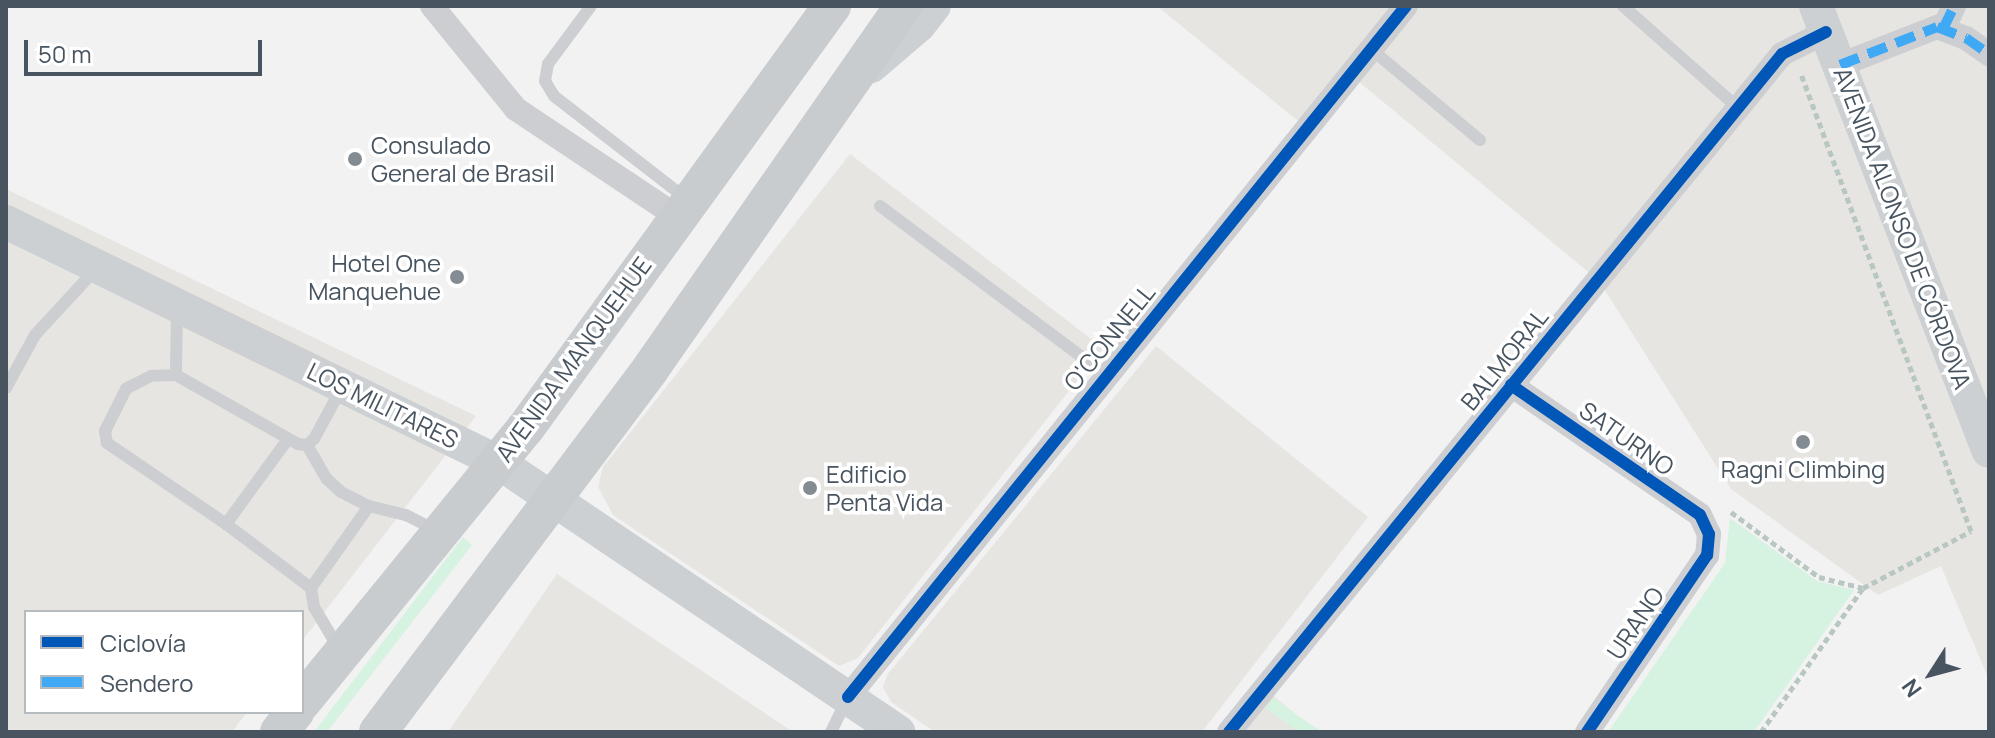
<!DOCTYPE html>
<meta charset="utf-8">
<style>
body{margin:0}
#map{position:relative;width:1995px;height:738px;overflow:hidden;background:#f3f2f2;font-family:Manrope,sans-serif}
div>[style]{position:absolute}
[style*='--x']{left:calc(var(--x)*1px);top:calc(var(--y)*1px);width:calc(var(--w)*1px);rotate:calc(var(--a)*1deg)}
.commercial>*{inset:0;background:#e6e5e1}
.green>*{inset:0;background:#d6f2e1}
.path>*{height:5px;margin-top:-2.5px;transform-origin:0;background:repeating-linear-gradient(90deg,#b9c7c2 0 6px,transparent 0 10px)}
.service>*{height:12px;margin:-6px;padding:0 6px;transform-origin:6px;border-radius:6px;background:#ccced1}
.minor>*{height:24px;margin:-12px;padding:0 12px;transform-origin:12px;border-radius:12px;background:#ccced1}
.secondary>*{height:34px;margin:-17px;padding:0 17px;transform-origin:17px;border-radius:17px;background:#cdd0d3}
.primary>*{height:38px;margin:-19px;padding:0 19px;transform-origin:19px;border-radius:19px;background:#c8cccf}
.quiet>*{height:10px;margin-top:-5px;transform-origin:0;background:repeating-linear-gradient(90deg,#3fa9f5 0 20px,transparent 0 30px)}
.cycleway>*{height:12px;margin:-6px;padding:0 6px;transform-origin:6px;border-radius:6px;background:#0057b8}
.dots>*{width:22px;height:22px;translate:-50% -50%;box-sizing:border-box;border:4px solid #fff;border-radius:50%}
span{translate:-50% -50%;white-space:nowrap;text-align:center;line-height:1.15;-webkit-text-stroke:7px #fff;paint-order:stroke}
.poi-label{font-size:24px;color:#485560}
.left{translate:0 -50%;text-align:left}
.right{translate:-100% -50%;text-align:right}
.street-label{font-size:24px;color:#485560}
.frame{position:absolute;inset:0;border:8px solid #485560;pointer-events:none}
.legend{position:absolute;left:24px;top:610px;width:280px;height:104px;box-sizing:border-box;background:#fff;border:2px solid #b6bbbf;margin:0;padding:10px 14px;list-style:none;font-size:24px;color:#485560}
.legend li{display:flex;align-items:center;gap:16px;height:40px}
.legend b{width:40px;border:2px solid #b6bbbf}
.north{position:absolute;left:1891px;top:634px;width:80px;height:80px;-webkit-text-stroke:6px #fff;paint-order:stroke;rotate:234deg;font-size:22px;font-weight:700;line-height:32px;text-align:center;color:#485560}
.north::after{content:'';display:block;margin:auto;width:28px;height:36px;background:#485560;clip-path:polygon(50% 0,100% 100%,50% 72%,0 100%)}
.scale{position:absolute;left:24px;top:40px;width:238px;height:36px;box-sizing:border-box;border:4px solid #485560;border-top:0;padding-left:10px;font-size:24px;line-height:28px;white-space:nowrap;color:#485560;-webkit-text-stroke:6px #fff;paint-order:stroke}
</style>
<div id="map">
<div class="commercial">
<i style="clip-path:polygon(1157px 6px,1989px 6px,1989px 680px,1941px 566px,1878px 595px,1731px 489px,1599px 281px,1358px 81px,1314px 134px)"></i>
<i style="clip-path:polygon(850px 154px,1103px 348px,858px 658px,839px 666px,613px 515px,598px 487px,603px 467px)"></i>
<i style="clip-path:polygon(6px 189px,476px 416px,302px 641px,302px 612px,26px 612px,26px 712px,247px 712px,232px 732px,6px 732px)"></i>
<i style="clip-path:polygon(1156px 346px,1368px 517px,1202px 732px,935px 732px,891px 702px,883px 687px,887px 675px)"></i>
<i style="clip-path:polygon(557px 574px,793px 732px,448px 732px)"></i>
<i style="clip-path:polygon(1270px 693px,1298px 716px,1322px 732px,1239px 732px)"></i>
</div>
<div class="green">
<i style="clip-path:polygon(1730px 518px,1817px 581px,1854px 590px,1754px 732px,1608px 732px,1725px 563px)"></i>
<i style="clip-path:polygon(463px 537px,472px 545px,327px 732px,314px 732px)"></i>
<i style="clip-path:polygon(1274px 698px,1298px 716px,1322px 732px,1299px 732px,1265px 708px)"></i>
</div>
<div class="path">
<i style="--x:1731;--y:512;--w:109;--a:36.5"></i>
<i style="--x:1819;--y:577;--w:45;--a:14"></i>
<i style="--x:1761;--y:732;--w:176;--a:-54.7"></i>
<i style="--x:1863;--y:588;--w:122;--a:-27.8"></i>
<i style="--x:1971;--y:531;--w:488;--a:-110.4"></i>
</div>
<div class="service">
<i style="--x:591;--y:6;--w:72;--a:126.6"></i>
<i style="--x:548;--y:64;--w:17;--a:100"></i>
<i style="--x:545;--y:81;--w:17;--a:59"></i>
<i style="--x:554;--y:96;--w:168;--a:37.8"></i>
<i style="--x:1623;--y:6;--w:152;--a:41.5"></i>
<i style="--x:1371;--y:49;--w:142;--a:39.9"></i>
<i style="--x:880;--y:206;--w:282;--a:36.8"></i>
<i style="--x:177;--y:308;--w:67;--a:90.9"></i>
<i style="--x:176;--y:375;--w:140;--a:29.5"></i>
<i style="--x:298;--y:444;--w:9;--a:6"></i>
<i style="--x:307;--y:445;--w:9;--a:-41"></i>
<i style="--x:314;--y:439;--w:59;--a:-61.7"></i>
<i style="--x:176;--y:375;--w:25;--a:178"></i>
<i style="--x:151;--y:376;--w:28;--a:153"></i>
<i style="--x:126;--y:389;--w:47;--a:116.6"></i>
<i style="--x:105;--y:431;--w:12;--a:81"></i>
<i style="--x:107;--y:443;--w:144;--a:34.2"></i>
<i style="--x:226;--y:524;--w:106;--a:37"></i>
<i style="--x:6;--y:388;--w:60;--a:-61.3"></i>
<i style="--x:35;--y:335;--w:88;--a:-47.3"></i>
<i style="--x:307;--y:445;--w:39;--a:60"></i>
<i style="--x:327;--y:479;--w:19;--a:43"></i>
<i style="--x:341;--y:492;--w:31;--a:27"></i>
<i style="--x:369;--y:506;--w:38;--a:14"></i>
<i style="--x:406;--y:515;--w:33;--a:27"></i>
<i style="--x:226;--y:524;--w:105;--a:-53.9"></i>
<i style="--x:339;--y:649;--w:49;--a:-120.8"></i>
<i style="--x:314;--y:607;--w:19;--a:-99"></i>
<i style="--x:311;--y:588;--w:100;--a:-54.7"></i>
<i style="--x:831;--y:732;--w:37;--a:-64"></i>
</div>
<div class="minor">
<i style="--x:432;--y:6;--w:133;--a:50.8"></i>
<i style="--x:516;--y:109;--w:195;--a:33.7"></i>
<i style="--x:1943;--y:29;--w:25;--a:-64"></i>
<i style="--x:1840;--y:65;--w:104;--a:-21.4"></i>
<i style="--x:1937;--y:27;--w:31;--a:21"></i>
<i style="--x:1966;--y:38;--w:28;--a:35"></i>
<i style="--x:1511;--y:385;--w:229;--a:34.5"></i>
<i style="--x:1700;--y:515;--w:21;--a:65"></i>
<i style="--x:1709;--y:534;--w:21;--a:95"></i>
<i style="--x:1707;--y:555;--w:214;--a:124.1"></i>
<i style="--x:848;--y:697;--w:888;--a:-51.08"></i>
<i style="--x:1229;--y:732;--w:875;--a:-50.8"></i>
<i style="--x:1782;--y:54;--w:49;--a:-26.6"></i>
</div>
<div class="secondary">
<i style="--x:1816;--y:6;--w:477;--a:68.8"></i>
<i style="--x:871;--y:66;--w:63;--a:-40.5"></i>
<i style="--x:919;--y:25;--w:24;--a:-52"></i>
<i style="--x:6;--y:222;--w:547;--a:26"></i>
<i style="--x:498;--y:462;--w:483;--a:34"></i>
</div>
<div class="primary">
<i style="--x:302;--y:702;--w:353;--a:-50.8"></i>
<i style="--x:525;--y:429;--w:523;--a:-54.03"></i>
<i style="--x:279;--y:732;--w:26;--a:-51"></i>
<i style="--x:378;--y:732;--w:455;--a:-53.1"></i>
<i style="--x:651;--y:368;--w:442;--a:-55.1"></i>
</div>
<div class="quiet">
<i style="--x:1943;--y:29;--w:25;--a:-64"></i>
<i style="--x:1840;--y:65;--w:104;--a:-21.4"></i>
<i style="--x:1937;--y:27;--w:31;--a:21"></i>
<i style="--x:1966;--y:38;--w:28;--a:35"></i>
</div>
<div class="cycleway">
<i style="--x:1511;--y:385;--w:229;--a:34.5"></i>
<i style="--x:1700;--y:515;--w:21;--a:65"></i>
<i style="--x:1709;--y:534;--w:21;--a:95"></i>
<i style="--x:1707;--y:555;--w:214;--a:124.1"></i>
<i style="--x:848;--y:697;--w:888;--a:-51.08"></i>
<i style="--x:1229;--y:732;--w:875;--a:-50.8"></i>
<i style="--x:1782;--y:54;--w:49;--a:-26.6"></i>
</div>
<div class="dots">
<i style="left:355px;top:159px;background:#848c93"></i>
<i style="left:457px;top:277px;background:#848c93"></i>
<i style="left:1803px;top:442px;background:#848c93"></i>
<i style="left:810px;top:488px;background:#848c93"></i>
</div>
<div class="poi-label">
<span class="left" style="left:371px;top:159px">Consulado<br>General de Brasil</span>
<span class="right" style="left:441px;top:277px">Hotel One<br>Manquehue</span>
<span style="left:1803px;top:469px">Ragni Climbing</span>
<span class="left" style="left:826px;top:488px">Edificio<br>Penta Vida</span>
</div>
<div class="street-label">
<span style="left:1903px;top:228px;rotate:69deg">AVENIDA ALONSO DE CÓRDOVA</span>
<span style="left:1109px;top:337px;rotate:-51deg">O'CONNELL</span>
<span style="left:573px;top:359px;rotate:-54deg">AVENIDA MANQUEHUE</span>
<span style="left:1504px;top:359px;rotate:-51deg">BALMORAL</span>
<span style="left:383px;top:405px;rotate:26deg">LOS MILITARES</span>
<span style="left:1627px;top:438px;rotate:35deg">SATURNO</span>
<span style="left:1635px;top:623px;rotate:-56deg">URANO</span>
</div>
<div class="frame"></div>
<ul class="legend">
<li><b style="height:10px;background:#0057b8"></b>Ciclovía</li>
<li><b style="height:10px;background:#3fa9f5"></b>Sendero</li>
</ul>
<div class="north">N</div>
<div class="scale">50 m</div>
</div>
